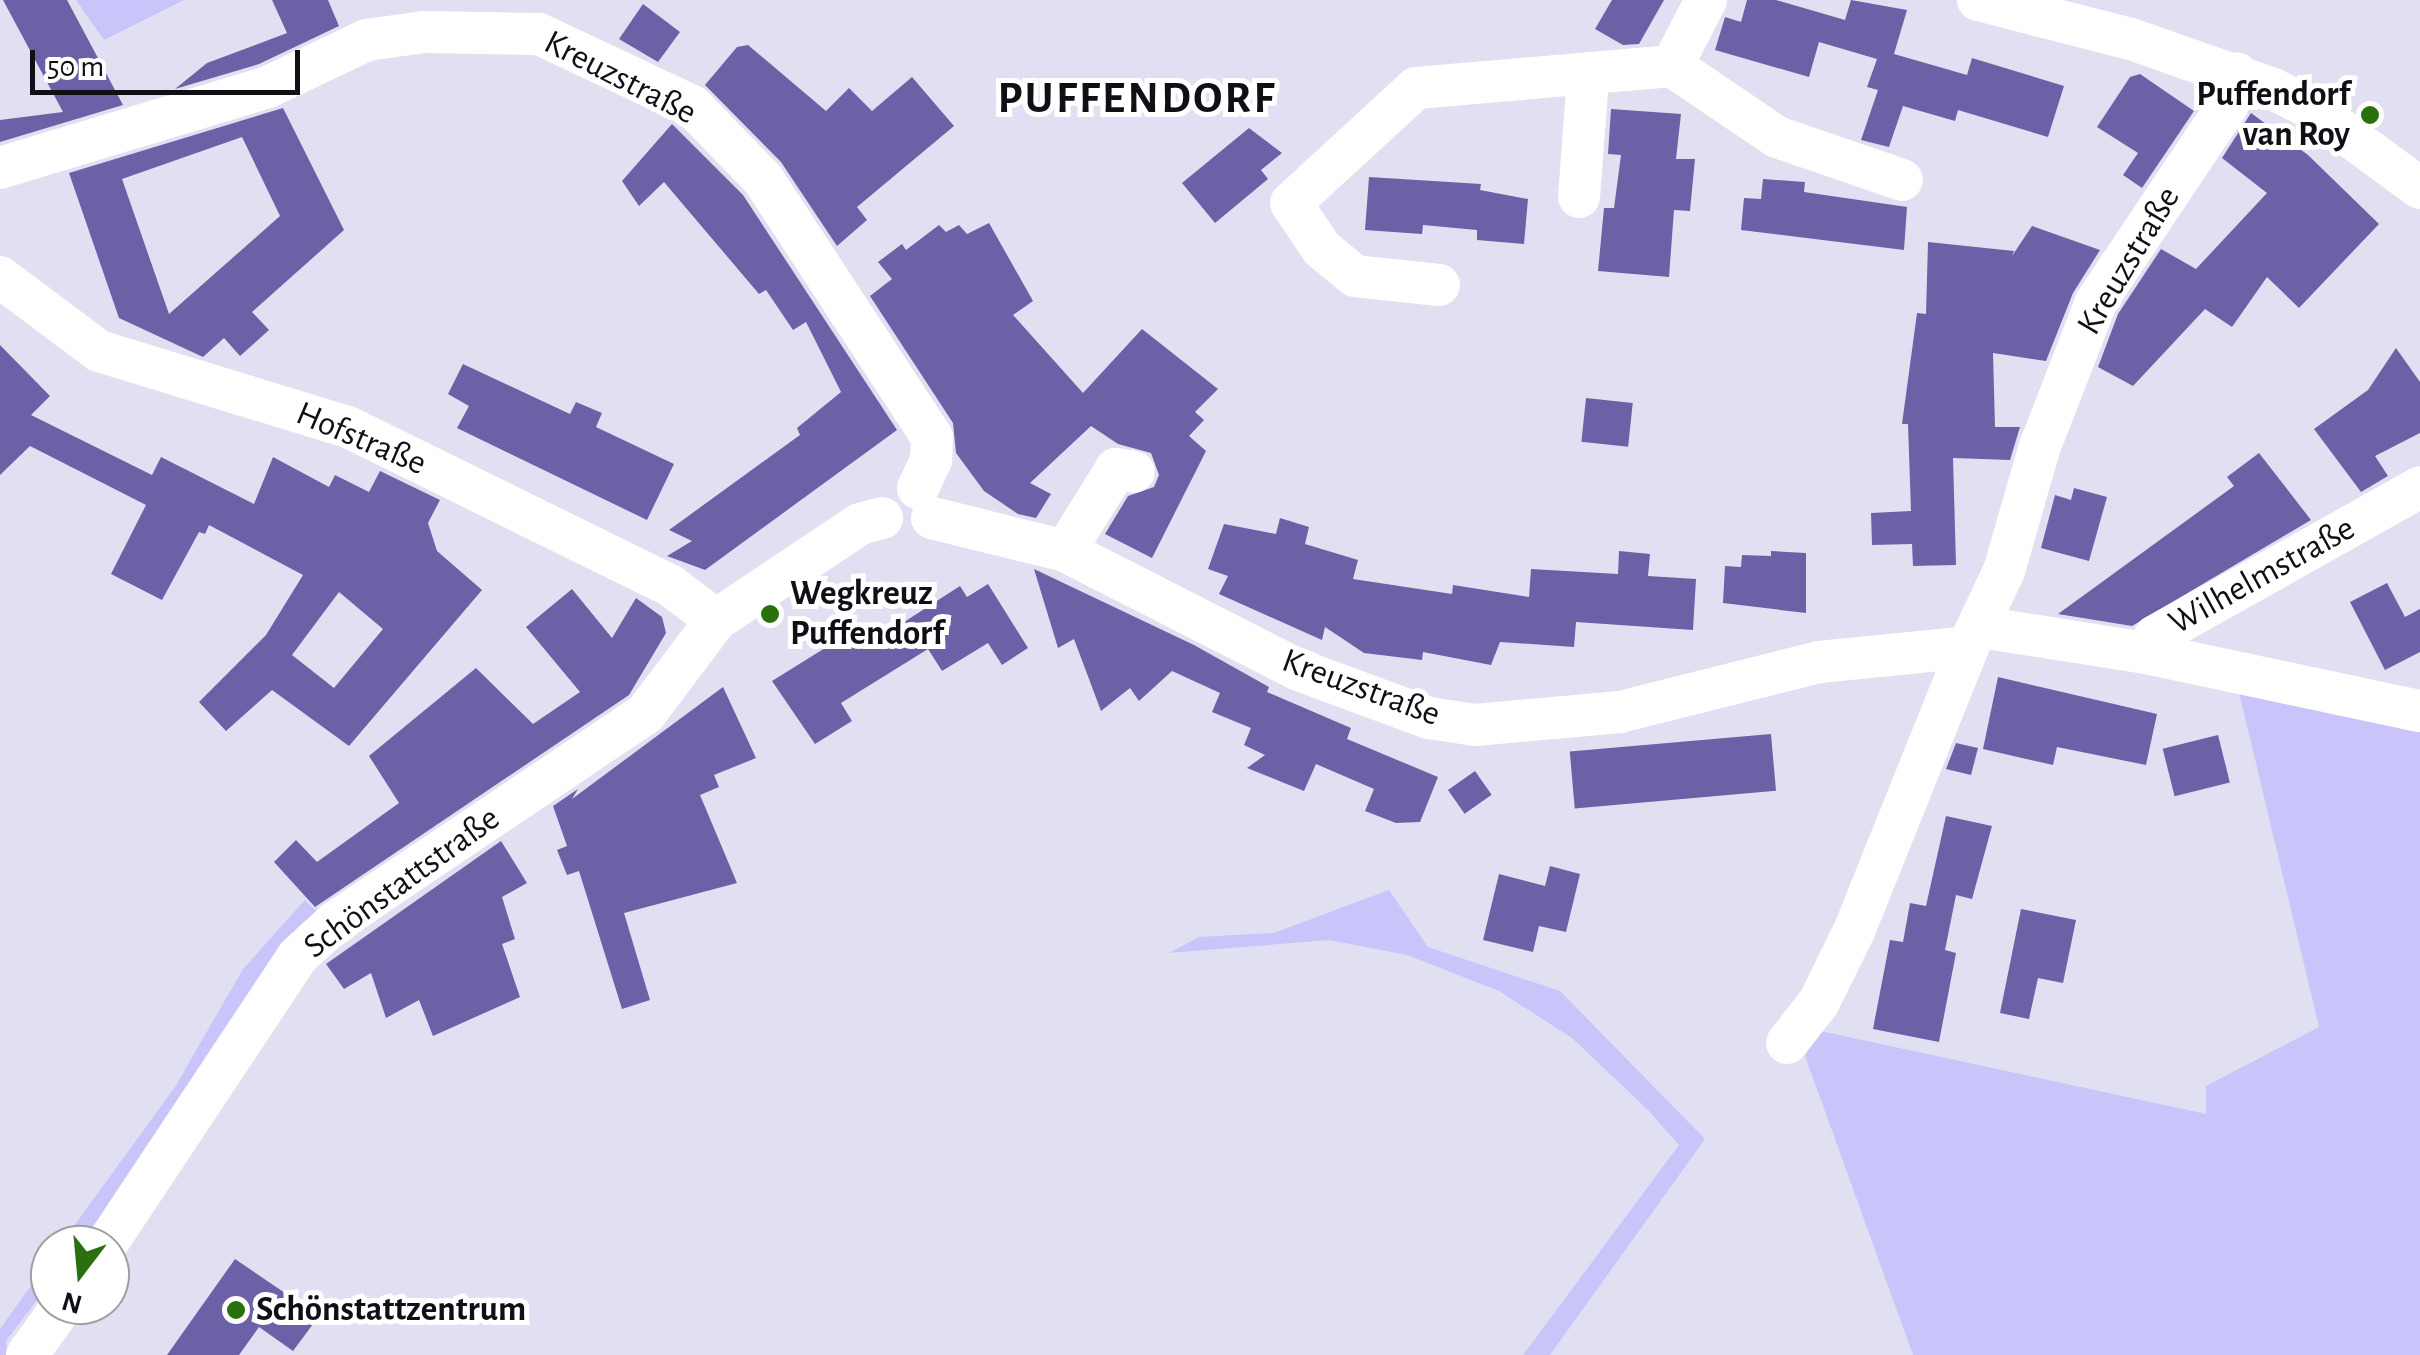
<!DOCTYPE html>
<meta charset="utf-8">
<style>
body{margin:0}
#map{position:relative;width:2420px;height:1355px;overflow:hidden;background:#e1e0f2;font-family:"Alegreya Sans",sans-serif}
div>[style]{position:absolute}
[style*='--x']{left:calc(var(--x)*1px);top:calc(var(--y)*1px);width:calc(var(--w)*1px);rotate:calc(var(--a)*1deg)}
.green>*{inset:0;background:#c9c4f9}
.building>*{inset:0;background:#6b61a6;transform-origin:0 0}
.minor>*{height:42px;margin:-21px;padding:0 21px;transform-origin:21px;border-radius:21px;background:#fff}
.dots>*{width:28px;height:28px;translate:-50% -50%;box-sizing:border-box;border:5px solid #fff;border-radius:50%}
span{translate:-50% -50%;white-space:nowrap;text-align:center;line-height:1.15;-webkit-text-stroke:10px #fff;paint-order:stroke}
.street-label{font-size:35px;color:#0f0f15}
.poi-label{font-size:35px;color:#0f0f15;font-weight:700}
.right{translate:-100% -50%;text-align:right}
.left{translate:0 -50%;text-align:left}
.district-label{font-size:45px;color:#0f0f15;font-weight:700;letter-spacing:2.5px}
.north{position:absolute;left:30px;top:1225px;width:100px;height:100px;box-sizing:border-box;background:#fff;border:2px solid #9f9fa1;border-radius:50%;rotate:196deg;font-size:28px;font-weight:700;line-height:40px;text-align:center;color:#0f0f15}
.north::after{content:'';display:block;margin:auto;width:35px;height:45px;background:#2a700e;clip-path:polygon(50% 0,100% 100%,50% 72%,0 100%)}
.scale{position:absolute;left:30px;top:50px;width:270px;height:45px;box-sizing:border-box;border:5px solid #0f0f15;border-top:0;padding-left:12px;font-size:30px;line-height:35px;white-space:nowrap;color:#0f0f15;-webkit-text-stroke:8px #fff;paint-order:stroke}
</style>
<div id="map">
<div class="green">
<i style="clip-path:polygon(76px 0,184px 0,104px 40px)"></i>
<i style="clip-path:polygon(2237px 684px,2420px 723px,2420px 1355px,1913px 1355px,1805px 1056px,1816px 1030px,2206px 1114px,2206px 1086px,2319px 1027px)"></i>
<i style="clip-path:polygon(1389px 890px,1428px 947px,1560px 991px,1705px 1139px,1550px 1355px,1523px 1355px,1679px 1145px,1648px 1110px,1572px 1038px,1499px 991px,1407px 955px,1329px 940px,1169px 953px,1199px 937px,1274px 933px)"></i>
<i style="clip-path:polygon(305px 900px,317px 912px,96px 1225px,80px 1245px,60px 1245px,175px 1087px,243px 969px)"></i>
<i style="clip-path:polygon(50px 1259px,50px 1283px,6px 1341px,8px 1355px,0 1355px,0 1329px)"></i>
</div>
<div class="building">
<i style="clip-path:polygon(3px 0,67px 0,123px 105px,0 142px,0 120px,63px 112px)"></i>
<i style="clip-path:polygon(272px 0,328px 0,339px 26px,259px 64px,175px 89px,207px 63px,287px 33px)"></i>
<i style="clip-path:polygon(1612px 0,1664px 0,1639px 44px,1623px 45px,1595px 29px)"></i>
<i style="clip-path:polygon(1747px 0,1776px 0,1845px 20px,1851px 0,1907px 10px,1894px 54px,1967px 75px,1972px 58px,2064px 86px,2048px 137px,1958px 110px,1955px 121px,1903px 106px,1889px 147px,1861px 140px,1878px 90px,1867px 87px,1877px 59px,1819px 42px,1809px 77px,1715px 50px,1725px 17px,1741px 22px)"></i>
<i style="clip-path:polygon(643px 4px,680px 32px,658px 62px,619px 39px)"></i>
<i style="clip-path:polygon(748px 45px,826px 111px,849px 88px,872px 111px,912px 77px,954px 126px,857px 207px,867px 220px,837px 246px,781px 162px,705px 85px,737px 47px)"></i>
<i style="clip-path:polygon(2140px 74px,2194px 111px,2142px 188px,2123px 175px,2138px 153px,2097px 127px,2130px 77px)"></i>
<i style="clip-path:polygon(evenodd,283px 108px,344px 230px,252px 312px,269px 330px,240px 356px,224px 338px,203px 357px,119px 318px,69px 173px,283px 108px,242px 137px,280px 216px,169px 314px,122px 179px,242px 137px)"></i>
<i style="clip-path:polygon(1611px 109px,1681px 114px,1676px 159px,1695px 159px,1690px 211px,1674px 210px,1669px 277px,1598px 271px,1604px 208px,1614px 208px,1621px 155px,1608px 154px)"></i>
<i style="clip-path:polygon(2251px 113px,2308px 155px,2379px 224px,2299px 308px,2267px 277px,2232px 327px,2205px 309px,2133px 386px,2098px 367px,2118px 314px,2161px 249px,2196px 269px,2267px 193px,2222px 158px)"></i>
<i style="clip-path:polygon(672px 124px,743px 195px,897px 430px,705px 570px,667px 556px,692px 541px,669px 530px,800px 435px,797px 428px,841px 392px,806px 322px,793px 330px,766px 290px,759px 294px,664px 182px,639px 206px,622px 181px)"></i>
<i style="clip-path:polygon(1249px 128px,1282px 153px,1261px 170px,1268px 179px,1215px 223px,1182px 183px)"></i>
<i style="clip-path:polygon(1369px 177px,1481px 184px,1480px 190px,1528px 199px,1524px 244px,1477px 240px,1477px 230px,1423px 225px,1422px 234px,1365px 230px)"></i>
<i style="clip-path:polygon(1763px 179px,1805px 182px,1804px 192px,1907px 207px,1904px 250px,1741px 230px,1744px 198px,1761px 199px)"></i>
<i style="clip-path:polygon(989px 223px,1033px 301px,1013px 315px,1083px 393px,1142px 329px,1218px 389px,1195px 412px,1204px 420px,1189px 436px,1206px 451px,1152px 558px,1105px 534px,1128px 496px,1154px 487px,1159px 475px,1151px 453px,1118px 444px,1091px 426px,1030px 483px,1051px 494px,1036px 518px,1018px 514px,984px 491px,956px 453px,953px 423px,870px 296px,892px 279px,878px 262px,902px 244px,906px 250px,939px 225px,946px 232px,959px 225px,967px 234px)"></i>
<i style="clip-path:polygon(2032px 226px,2100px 250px,2073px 293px,2046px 361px,1993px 353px,1995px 427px,2020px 427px,2010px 460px,1953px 458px,1956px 565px,1913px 566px,1912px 544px,1872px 545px,1871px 513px,1911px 511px,1908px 424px,1902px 424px,1917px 313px,1926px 314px,1928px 242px,2014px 251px,2012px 256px)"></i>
<i style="clip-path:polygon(evenodd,0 345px,50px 396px,31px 415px,152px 475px,161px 457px,254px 504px,273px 457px,329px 487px,335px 475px,369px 492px,380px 471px,440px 500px,428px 523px,437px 551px,482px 590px,349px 746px,272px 690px,226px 731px,199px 702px,266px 635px,303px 575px,209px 525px,205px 534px,199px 532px,162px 600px,111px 574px,146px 505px,30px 446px,0 475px,0 345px,339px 592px,383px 629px,334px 688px,292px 655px,339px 592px)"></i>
<i style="clip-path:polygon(2396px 348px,2420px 382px,2420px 433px,2375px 456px,2388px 476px,2361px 492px,2314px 429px,2368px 390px)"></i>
<i style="clip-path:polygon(463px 364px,570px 414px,576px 402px,602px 413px,596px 427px,674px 464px,647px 520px,457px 428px,469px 406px,448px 394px)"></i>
<i style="left:1586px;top:398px;width:47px;height:44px;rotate:6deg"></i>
<i style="clip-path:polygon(2259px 453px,2311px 520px,2132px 626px,2058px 614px,2234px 486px,2227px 477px)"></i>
<i style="clip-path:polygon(2074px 488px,2107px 497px,2089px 561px,2041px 548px,2055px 495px,2071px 500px)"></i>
<i style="clip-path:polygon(1280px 518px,1309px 527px,1305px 544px,1358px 560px,1353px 579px,1452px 594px,1453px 585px,1529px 597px,1531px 569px,1618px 574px,1619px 551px,1650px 554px,1648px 576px,1696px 579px,1693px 630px,1576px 622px,1574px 647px,1500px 642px,1491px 665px,1423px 652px,1422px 660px,1364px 653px,1325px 627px,1322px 640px,1219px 594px,1228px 576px,1208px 569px,1224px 524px,1276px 534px)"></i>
<i style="clip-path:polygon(1771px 551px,1806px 553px,1806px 613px,1723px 603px,1725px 566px,1741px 567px,1742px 555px,1771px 556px)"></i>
<i style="clip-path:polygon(1034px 569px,1194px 645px,1269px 687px,1267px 692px,1351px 728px,1347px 739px,1438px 777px,1420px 822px,1396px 823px,1365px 811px,1374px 789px,1316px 764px,1304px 791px,1247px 768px,1265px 755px,1244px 745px,1251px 728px,1212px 712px,1220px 693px,1172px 671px,1139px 701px,1130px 688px,1101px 711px,1074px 639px,1058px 648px)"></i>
<i style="clip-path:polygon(2387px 583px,2405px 617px,2420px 609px,2420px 652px,2385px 670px,2350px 602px)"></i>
<i style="clip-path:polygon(988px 584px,1028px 648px,1002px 665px,988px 643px,942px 671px,928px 649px,841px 703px,852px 721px,815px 744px,772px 681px,862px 625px,873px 642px,960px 586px,967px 597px)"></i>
<i style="clip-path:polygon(572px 589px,612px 638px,636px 598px,662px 617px,666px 633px,629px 695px,315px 907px,274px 862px,296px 840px,317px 862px,399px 803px,369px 756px,476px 668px,533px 724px,580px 692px,526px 627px)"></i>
<i style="clip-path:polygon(1998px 677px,2157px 714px,2146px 765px,2057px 747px,2053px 765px,1983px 749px)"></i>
<i style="clip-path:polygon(723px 687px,756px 758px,714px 775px,719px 787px,700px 795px,737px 883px,624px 913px,650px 1000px,622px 1009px,579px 871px,567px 875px,557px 850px,567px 846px,553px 806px,578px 789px,572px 799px)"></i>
<i style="left:1771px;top:734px;width:57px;height:202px;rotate:85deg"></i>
<i style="left:2218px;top:735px;width:49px;height:57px;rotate:76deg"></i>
<i style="clip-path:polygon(1956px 743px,1978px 748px,1971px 775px,1946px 769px)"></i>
<i style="left:1475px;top:771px;width:29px;height:33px;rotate:55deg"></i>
<i style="clip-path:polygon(1946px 816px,1992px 826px,1972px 899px,1956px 895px,1945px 950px,1956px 953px,1939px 1042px,1873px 1029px,1890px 940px,1903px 942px,1910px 903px,1926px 906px)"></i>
<i style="clip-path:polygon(501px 841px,527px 883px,502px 897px,515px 939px,502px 944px,520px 997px,433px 1036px,419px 1000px,386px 1018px,371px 973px,344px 989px,326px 964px)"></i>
<i style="clip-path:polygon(1550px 866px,1580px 874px,1566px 932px,1539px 926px,1533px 952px,1483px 940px,1499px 874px,1545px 886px)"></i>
<i style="clip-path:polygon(2021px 909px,2076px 920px,2063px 983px,2038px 978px,2029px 1019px,2000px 1013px)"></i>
<i style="clip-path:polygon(235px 1259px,319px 1316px,293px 1351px,259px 1327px,239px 1355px,167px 1355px)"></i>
</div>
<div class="minor">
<i style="--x:1978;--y:0;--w:158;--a:14.3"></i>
<i style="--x:2131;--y:39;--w:151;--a:19.4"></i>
<i style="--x:2273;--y:89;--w:42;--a:26.6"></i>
<i style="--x:2311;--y:108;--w:135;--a:36.3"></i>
<i style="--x:1672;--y:66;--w:127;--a:34.1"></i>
<i style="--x:1777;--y:137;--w:132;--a:19"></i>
<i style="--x:0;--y:168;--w:280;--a:-16.8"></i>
<i style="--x:268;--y:87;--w:110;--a:-25.4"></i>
<i style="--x:367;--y:40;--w:58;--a:-8"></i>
<i style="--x:424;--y:32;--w:115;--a:1"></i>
<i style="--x:539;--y:34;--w:169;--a:25.2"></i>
<i style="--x:692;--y:106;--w:102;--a:45.8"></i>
<i style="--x:763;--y:179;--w:308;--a:56.8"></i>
<i style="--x:932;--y:437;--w:23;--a:92"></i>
<i style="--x:931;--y:460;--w:31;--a:115"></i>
<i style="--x:1579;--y:197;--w:120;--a:-85.7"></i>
<i style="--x:0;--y:277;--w:124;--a:36.8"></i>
<i style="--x:99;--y:351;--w:260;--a:17"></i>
<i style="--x:348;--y:427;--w:360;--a:26.2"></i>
<i style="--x:671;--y:586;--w:56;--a:37.1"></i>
<i style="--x:1439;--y:285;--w:84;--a:-173.9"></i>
<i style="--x:1355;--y:276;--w:43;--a:-140.7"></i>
<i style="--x:1322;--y:249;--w:55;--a:-124"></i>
<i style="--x:1291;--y:203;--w:170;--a:-42.6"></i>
<i style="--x:1416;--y:88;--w:257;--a:-4.9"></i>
<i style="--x:1672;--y:66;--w:74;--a:-62.7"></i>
<i style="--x:932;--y:518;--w:137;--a:13.9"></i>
<i style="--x:1065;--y:551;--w:263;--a:27"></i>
<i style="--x:1299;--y:670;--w:139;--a:20.3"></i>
<i style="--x:1429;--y:718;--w:47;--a:8.7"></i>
<i style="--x:1475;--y:725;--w:146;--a:-5.1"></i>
<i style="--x:1620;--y:712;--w:205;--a:-14.1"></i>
<i style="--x:1819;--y:662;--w:150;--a:-5.7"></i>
<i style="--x:1968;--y:647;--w:84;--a:-64.7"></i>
<i style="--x:2004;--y:571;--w:127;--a:-74"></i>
<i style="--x:2039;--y:449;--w:158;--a:-68.8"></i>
<i style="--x:2096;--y:302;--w:236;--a:-56.2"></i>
<i style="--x:2227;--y:106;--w:34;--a:-73"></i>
<i style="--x:1065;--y:551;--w:97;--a:-58.1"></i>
<i style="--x:1116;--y:469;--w:18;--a:9"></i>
<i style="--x:1981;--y:627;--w:167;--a:9"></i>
<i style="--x:2146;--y:653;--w:280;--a:12"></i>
<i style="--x:2146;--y:653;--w:19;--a:-62"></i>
<i style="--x:2155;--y:636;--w:304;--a:-29.3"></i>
<i style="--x:1787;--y:1043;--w:52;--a:-52"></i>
<i style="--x:1819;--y:1002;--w:79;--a:-63.8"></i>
<i style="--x:1854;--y:931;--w:306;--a:-68.1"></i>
<i style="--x:106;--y:1245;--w:347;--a:-56.4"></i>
<i style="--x:298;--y:956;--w:49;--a:-42.5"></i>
<i style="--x:334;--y:923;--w:376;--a:-33.9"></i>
<i style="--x:646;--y:713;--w:116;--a:-53"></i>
<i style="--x:716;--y:620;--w:173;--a:-33.7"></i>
<i style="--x:860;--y:524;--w:23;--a:-15"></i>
<i style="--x:27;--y:1355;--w:62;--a:-54.2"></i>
</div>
<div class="dots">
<i style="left:2370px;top:115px;background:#2a700e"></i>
<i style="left:770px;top:614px;background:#2a700e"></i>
<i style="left:236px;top:1310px;background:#2a700e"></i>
</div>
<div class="street-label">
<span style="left:620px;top:78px;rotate:27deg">Kreuzstraße</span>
<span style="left:2129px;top:261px;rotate:-59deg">Kreuzstraße</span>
<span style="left:361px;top:439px;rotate:23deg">Hofstraße</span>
<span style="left:2262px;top:576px;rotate:-29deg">Wilhelmstraße</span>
<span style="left:1361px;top:688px;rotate:20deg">Kreuzstraße</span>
<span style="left:402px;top:883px;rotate:-36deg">Schönstattstraße</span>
</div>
<div class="poi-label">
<span class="right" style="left:2350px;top:115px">Puffendorf<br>van Roy</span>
<span class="left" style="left:790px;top:614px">Wegkreuz<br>Puffendorf</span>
<span class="left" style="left:256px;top:1310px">Schönstattzentrum</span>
</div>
<div class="district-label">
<span style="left:1137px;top:99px">PUFFENDORF</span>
</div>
<div class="north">N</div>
<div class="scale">50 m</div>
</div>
